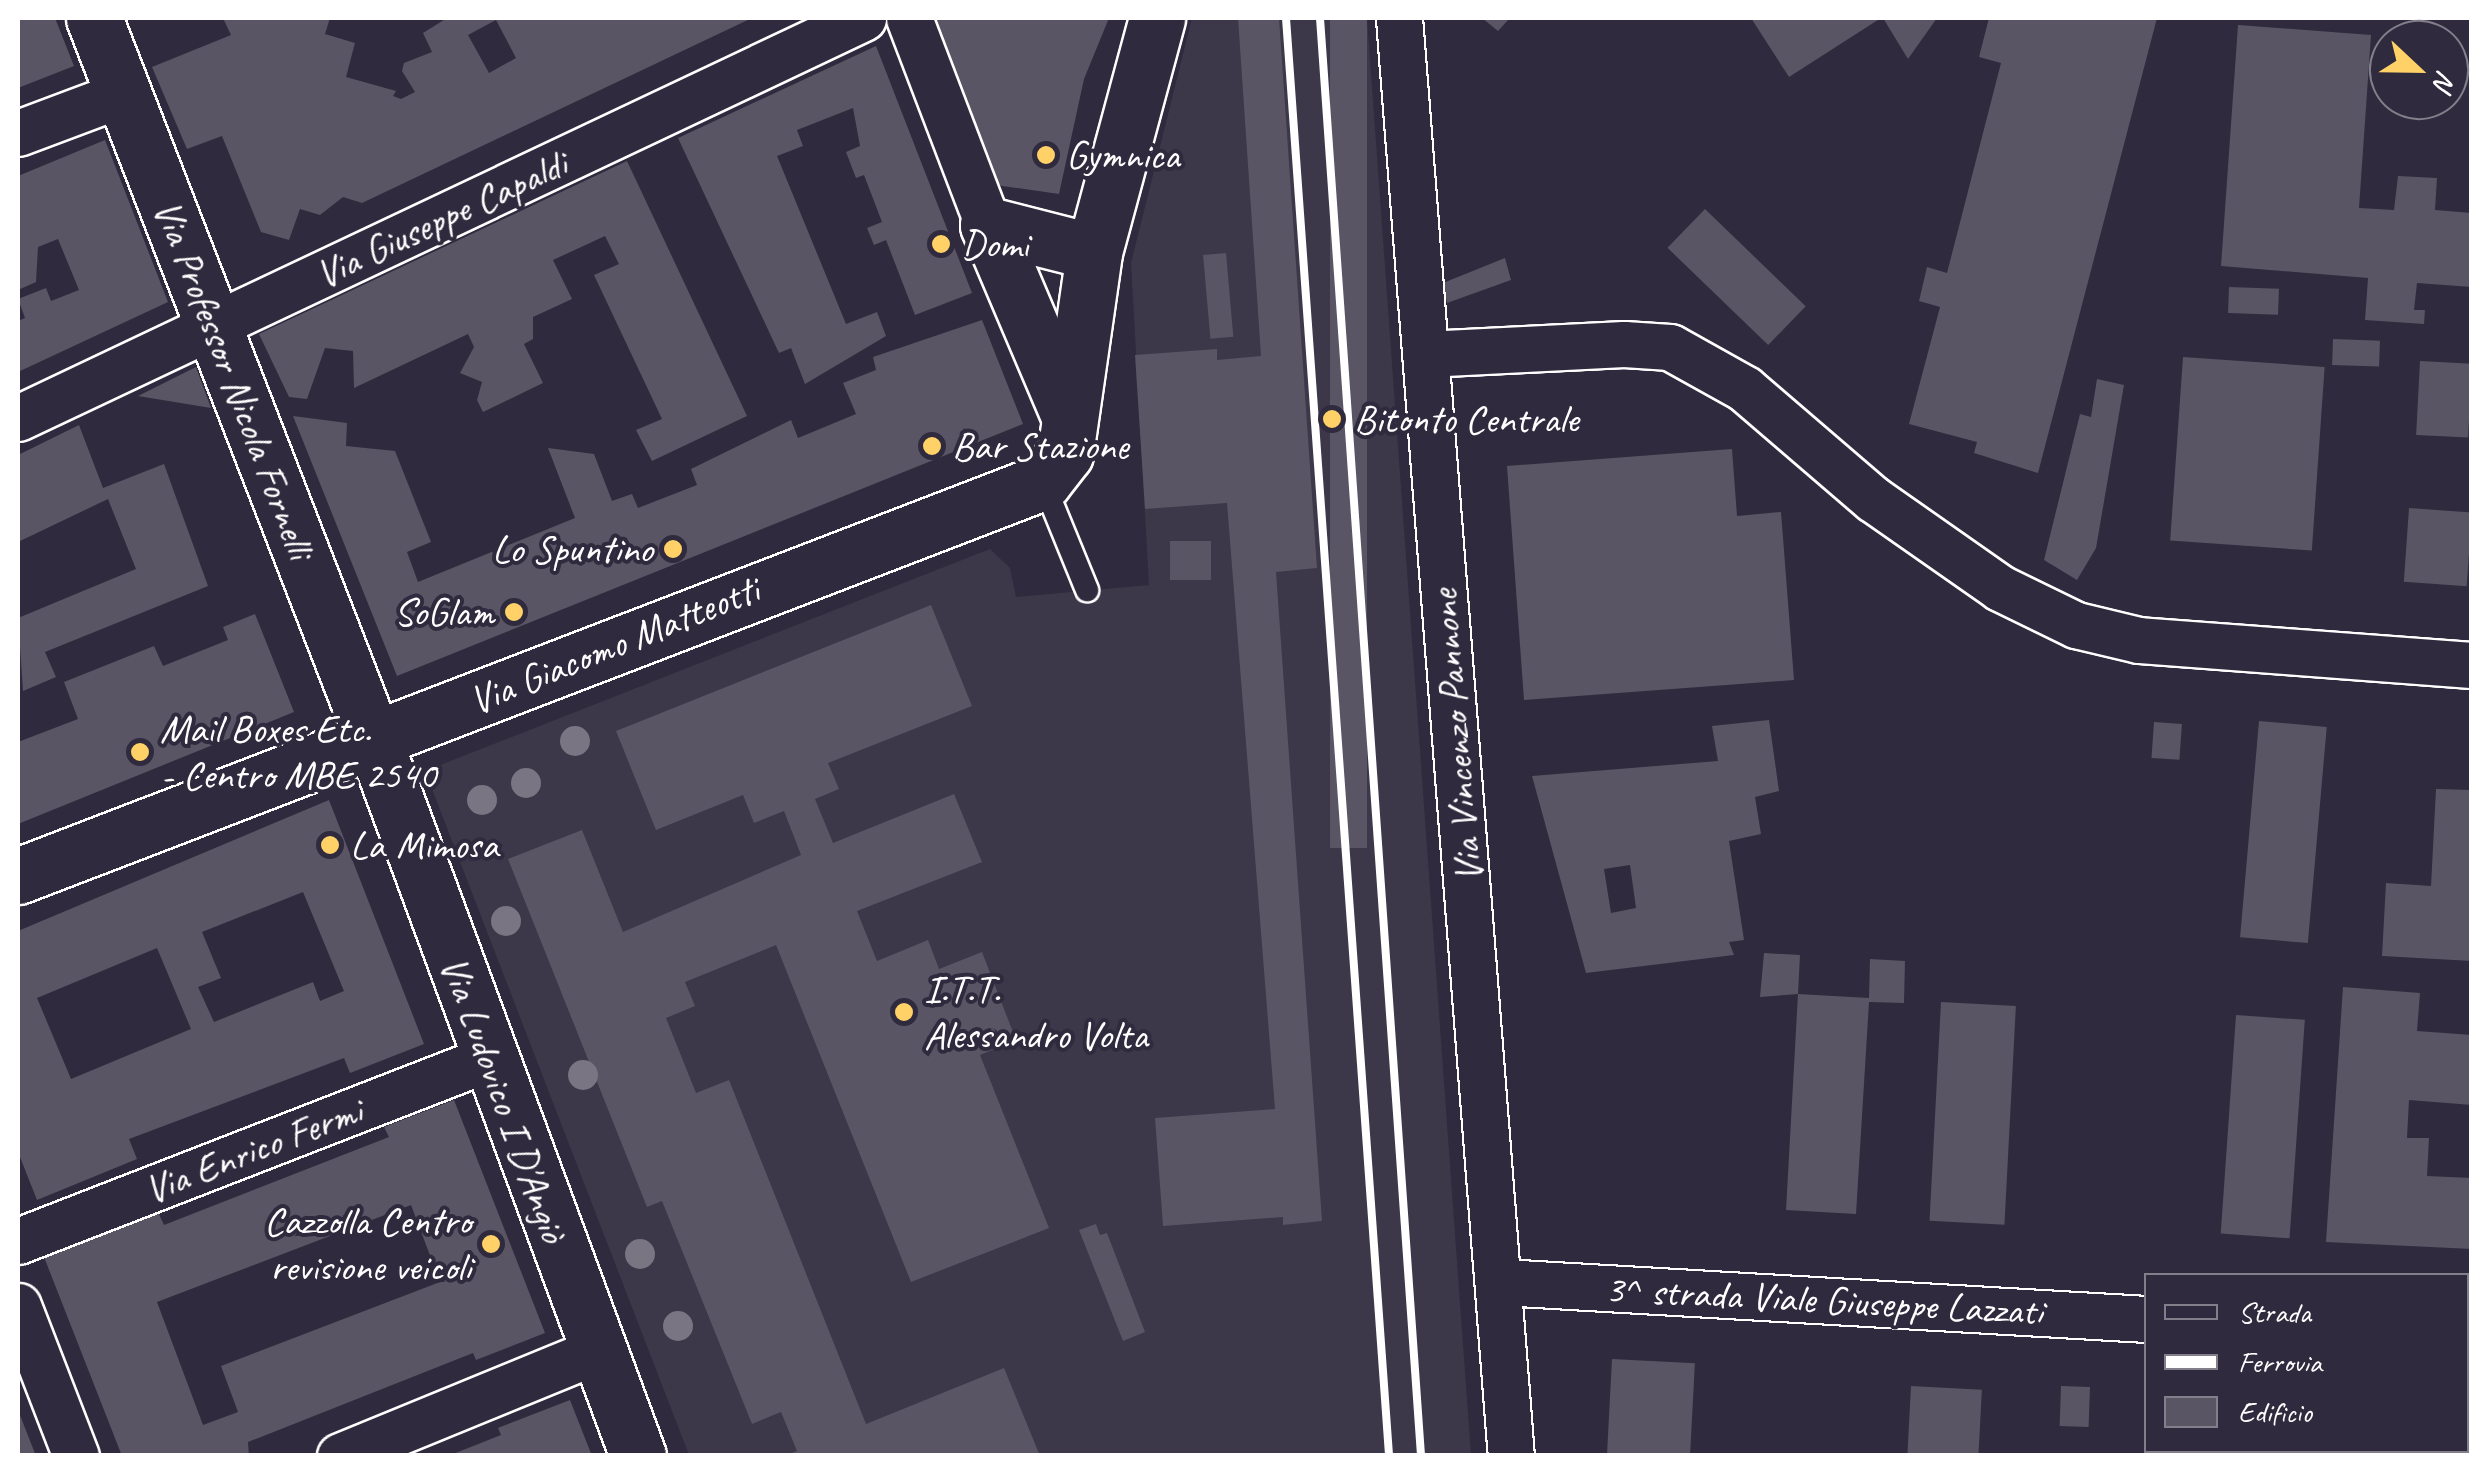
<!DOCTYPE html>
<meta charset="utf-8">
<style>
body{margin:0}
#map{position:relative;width:2489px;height:1473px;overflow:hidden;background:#2f2a3d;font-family:Caveat,sans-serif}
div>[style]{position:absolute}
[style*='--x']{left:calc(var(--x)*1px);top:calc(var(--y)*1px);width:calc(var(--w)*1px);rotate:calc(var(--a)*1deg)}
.built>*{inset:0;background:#3c3749}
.building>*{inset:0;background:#595564;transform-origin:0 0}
.roads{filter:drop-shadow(2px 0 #fff) drop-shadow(-2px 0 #fff) drop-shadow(0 2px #fff) drop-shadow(0 -2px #fff)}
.lane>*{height:22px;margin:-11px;padding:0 11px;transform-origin:11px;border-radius:11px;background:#2f2a3d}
.street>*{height:45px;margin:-22.5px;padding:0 22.5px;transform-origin:22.5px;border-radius:22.5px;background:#2f2a3d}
.secondary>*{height:55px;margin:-27.5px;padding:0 27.5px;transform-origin:27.5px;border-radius:27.5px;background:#2f2a3d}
.rail>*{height:8px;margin:-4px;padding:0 4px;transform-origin:4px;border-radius:4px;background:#fff}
.trees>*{width:30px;height:30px;margin:-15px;border-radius:50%;background:#797582}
.dots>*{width:28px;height:28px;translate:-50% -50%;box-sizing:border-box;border:5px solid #2f2a3d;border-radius:50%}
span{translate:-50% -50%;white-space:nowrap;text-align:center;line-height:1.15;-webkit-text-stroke:8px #2f2a3d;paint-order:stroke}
.poi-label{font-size:40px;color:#fff}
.left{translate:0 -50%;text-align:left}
.right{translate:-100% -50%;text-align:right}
.street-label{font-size:40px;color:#fff}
.frame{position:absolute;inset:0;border:20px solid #fff;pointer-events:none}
.legend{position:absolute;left:2144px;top:1273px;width:325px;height:180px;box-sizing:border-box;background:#2f2a3d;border:2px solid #827f8b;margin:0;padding:12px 18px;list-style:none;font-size:30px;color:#fff}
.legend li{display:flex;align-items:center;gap:20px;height:50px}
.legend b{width:50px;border:2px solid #827f8b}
.north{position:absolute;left:2369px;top:20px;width:100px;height:100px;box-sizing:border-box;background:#2f2a3d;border:2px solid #827f8b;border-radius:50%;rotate:112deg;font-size:28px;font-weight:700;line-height:40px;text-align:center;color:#fff}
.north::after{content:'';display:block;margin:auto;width:35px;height:45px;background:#ffd166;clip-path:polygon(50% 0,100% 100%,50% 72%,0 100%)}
</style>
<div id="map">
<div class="built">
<i style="clip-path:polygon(1192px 18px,1367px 18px,1471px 1455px,689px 1455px,425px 771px,990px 549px,1010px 568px,1016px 597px,1149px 585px,1131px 263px)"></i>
</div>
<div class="building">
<i style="clip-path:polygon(18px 18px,55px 18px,74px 66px,18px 88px)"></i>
<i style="clip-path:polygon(evenodd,223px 18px,330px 18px,325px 34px,355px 43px,346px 77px,396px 91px,393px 96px,401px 99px,415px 92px,402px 71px,404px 63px,432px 52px,423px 33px,447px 18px,752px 18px,362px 203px,343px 197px,320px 215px,300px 209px,289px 240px,261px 232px,222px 136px,187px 149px,152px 67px,231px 35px,223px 18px,496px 20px,516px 58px,489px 73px,468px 35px,496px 20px)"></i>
<i style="clip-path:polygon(933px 18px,1109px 18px,1084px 79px,1059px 194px,996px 185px)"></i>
<i style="clip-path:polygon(1238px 18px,1279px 18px,1317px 568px,1276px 572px,1322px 1221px,1283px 1225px,1283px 1217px,1163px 1226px,1155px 1118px,1275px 1109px,1227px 503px,1145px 509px,1135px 355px,1217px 349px,1217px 360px,1261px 356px)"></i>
<i style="left:1330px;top:18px;width:37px;height:830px"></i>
<i style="clip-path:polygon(1482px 18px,1510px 18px,1498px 31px)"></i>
<i style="clip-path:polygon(1751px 18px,1881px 18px,1789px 77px)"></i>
<i style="clip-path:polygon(1883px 18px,1937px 18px,1908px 59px)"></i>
<i style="clip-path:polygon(1989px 18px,2157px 18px,2038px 473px,1974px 453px,1977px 442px,1909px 424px,1940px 307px,1919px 301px,1927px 267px,1947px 273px,2001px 63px,1979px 57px)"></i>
<i style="clip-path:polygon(2238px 25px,2371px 35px,2359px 208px,2394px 210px,2398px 176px,2437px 178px,2435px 210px,2472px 213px,2472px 287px,2417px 283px,2414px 310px,2425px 310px,2424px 324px,2365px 320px,2368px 278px,2221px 266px)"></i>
<i style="clip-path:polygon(876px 46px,972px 293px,915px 315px,886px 240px,874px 245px,867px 228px,882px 222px,864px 175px,856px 178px,846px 152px,860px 146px,853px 108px,797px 130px,803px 146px,777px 156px,846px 324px,877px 312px,886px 336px,805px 384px,791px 348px,779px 353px,678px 138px)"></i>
<i style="clip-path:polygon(105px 140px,168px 302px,18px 372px,18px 321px,25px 318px,18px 299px,46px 288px,51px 301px,79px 290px,58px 239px,38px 247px,36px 282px,18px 290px,18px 176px)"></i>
<i style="clip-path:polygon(627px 161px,747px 416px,652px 461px,636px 430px,662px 419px,594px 275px,619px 264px,605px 236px,553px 260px,572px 299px,533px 317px,533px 339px,524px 344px,543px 383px,483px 412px,477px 400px,482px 382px,460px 373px,474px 347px,468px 334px,354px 388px,353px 351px,325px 348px,307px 399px,289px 397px,259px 334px)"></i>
<i style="left:1705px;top:209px;width:140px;height:54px;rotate:44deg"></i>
<i style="left:1226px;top:253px;width:84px;height:23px;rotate:85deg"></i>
<i style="clip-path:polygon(1505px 258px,1511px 280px,1447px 303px,1443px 283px)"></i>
<i style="left:2229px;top:287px;width:50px;height:26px;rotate:2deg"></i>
<i style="clip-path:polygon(982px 320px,1023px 424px,397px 676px,293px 416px,347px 423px,346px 446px,395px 451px,431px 542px,407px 552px,418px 582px,575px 518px,548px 448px,594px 454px,612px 501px,632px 494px,638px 508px,697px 485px,691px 469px,791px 420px,798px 438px,856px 414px,843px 383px,876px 370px,873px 357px)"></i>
<i style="left:2333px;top:339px;width:47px;height:26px;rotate:2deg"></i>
<i style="left:2183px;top:357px;width:142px;height:184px;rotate:4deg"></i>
<i style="left:2420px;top:361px;width:52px;height:74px;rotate:3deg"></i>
<i style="clip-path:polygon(196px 367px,211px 408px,138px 396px)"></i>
<i style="clip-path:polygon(2097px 379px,2124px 385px,2096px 548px,2077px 580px,2044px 560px,2080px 414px,2091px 417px)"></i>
<i style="clip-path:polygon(79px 425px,103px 488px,164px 464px,208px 586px,45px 652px,56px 677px,23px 691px,18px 618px,136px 569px,108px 499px,18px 542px,18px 455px)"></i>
<i style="clip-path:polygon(1732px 449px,1737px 516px,1781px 512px,1794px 680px,1524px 700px,1507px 466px)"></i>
<i style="left:2409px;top:508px;width:63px;height:74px;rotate:4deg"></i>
<i style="left:1211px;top:541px;width:39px;height:41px;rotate:90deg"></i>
<i style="clip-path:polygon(931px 605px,972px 706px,828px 763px,839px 789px,815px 799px,833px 843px,954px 794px,982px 862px,857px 911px,877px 961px,928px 940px,939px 969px,982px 952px,1016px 1040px,980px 1055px,1049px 1228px,911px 1282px,776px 945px,685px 982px,695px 1006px,666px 1018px,696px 1093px,729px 1080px,866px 1424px,1004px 1368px,1040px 1456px,785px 1456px,797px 1451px,781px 1412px,752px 1424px,662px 1201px,647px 1207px,508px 859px,582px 830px,623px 932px,801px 855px,784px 811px,754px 823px,743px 795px,656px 830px,616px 731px)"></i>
<i style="clip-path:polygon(255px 614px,294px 712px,18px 824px,18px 742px,78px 719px,64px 682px,154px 646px,163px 666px,228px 640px,223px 627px)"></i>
<i style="clip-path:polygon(evenodd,1769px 720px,1779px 791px,1755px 797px,1761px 834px,1729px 841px,1744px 940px,1729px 942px,1734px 955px,1586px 973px,1532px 776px,1718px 761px,1712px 726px,1769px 720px,1630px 865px,1636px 908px,1611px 913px,1604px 869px,1630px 865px)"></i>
<i style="left:2259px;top:721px;width:68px;height:217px;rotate:5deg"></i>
<i style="left:2154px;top:722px;width:28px;height:36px;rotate:4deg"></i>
<i style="clip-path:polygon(2436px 789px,2472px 790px,2472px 961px,2382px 956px,2386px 883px,2431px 886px)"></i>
<i style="clip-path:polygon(evenodd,329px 800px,424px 1044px,350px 1073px,344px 1058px,129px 1139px,137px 1159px,37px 1200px,18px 1152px,18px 931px,329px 800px,303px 892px,344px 991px,320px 1001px,313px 982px,214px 1022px,198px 987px,221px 978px,202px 932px,303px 892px,329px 800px,157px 948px,191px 1029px,71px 1079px,37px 998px,157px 948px)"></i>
<i style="clip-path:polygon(1764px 953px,1800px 955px,1798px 994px,1760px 997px)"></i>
<i style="clip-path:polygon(1870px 959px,1905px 961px,1904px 1003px,1869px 1002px,1856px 1214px,1786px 1210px,1798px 994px,1869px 998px)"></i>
<i style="clip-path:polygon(2343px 987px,2420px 993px,2417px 1031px,2472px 1035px,2472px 1105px,2409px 1100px,2407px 1138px,2429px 1138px,2427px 1176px,2472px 1178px,2472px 1249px,2326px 1242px)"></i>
<i style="left:1941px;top:1002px;width:75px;height:219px;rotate:3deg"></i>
<i style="left:2236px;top:1015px;width:69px;height:219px;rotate:4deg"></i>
<i style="clip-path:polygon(evenodd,454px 1100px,545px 1333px,476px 1360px,473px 1353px,248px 1442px,249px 1456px,122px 1456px,44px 1257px,158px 1212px,164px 1225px,389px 1137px,384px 1127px,454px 1100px,411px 1205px,440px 1282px,221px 1366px,238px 1412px,203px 1425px,157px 1302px,411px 1205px)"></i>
<i style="clip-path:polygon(1096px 1224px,1100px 1235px,1107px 1233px,1145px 1332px,1123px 1341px,1079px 1230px)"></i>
<i style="left:1612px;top:1359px;width:83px;height:97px;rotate:3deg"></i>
<i style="left:1911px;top:1386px;width:71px;height:70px;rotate:3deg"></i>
<i style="left:2061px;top:1386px;width:29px;height:40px;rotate:2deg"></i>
<i style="clip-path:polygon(570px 1400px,592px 1456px,448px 1456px,501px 1435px,498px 1428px)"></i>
<i style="clip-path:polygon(18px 1410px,36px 1456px,18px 1456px)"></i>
<i style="clip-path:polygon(2466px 1411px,2472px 1456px,2347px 1456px,2466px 1450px)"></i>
<i style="clip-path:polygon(2162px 1450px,2273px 1450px,2162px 1456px)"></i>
</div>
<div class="roads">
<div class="lane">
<i style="--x:1043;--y:482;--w:117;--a:67.8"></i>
</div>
<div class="street">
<i style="--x:909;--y:18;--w:222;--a:69.1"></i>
<i style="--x:1399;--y:18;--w:1442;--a:85.55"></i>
<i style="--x:18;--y:133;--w:111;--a:-20.6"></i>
<i style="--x:1425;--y:354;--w:199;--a:-2.9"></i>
<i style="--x:1624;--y:344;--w:46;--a:3.7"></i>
<i style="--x:1670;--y:347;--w:86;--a:29.2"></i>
<i style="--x:1745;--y:389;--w:169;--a:40.7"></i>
<i style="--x:1873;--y:499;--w:155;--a:35"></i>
<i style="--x:2000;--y:588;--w:85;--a:26"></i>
<i style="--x:2076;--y:625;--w:65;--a:13.4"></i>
<i style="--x:2139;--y:640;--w:334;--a:4.3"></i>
<i style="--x:18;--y:418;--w:935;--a:-25.33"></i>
<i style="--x:18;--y:1241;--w:505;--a:-21.23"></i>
<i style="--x:1501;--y:1282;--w:646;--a:3.28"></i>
<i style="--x:18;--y:1306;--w:161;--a:68.9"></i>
<i style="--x:2466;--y:1337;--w:6;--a:9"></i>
<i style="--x:340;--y:1456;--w:277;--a:-22.3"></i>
</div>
<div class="secondary">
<i style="--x:94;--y:18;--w:775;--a:68.83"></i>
<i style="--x:374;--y:741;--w:762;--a:69.73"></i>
<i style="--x:988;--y:225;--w:207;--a:67"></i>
<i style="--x:988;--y:225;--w:109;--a:14.3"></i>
<i style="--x:18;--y:876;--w:1098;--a:-21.03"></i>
<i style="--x:1043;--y:482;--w:36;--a:-52"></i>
<i style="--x:1065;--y:454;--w:204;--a:-81.8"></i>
<i style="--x:1094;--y:252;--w:242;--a:-74.9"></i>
</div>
</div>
<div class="rail">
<i style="--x:1286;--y:18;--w:1442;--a:85.9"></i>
<i style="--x:1320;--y:18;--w:1442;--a:85.98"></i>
</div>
<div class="trees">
<i style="left:575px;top:741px"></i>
<i style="left:526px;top:783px"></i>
<i style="left:482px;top:800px"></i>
<i style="left:506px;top:921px"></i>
<i style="left:583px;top:1075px"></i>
<i style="left:640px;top:1254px"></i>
<i style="left:678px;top:1326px"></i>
</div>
<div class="dots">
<i style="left:1046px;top:155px;background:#ffd166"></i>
<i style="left:941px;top:244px;background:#ffd166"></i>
<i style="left:1332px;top:419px;background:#ffd166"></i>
<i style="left:932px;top:446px;background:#ffd166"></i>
<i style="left:673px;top:549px;background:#ffd166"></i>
<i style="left:514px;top:612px;background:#ffd166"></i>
<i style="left:140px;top:752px;background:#ffd166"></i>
<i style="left:330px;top:845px;background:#ffd166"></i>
<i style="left:904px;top:1012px;background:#ffd166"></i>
<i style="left:491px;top:1244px;background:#ffd166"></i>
</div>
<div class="poi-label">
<span class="left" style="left:1066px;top:155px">Gymnica</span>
<span class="left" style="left:961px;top:244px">Domi</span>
<span class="left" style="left:1354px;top:419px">Bitonto Centrale</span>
<span class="left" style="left:952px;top:446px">Bar Stazione</span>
<span class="right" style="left:653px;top:549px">Lo Spuntino</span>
<span class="right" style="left:494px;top:612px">SoGlam</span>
<span class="left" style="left:160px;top:752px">Mail Boxes Etc.<br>- Centro MBE 2540</span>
<span class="left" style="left:350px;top:845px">La Mimosa</span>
<span class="left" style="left:924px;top:1012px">I.T.T.<br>Alessandro Volta</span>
<span class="right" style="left:471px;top:1244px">Cazzolla Centro<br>revisione veicoli</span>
</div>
<div class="street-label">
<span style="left:441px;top:219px;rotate:-25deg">Via Giuseppe Capaldi</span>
<span style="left:234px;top:379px;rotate:69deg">Via Professor Nicola Fornelli</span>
<span style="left:614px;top:645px;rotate:-22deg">Via Giacomo Matteotti</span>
<span style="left:1456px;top:736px;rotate:-95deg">Via Vincenzo Pannone</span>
<span style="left:504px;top:1099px;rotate:70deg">Via Ludovico I D'Angiò</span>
<span style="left:253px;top:1150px;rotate:-21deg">Via Enrico Fermi</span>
<span style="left:1824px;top:1300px;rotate:3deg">3^ strada Viale Giuseppe Lazzati</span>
</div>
<div class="frame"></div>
<ul class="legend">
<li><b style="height:12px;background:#2f2a3d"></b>Strada</li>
<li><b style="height:12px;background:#fff"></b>Ferrovia</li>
<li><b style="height:28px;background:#595564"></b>Edificio</li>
</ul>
<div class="north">N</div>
</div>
